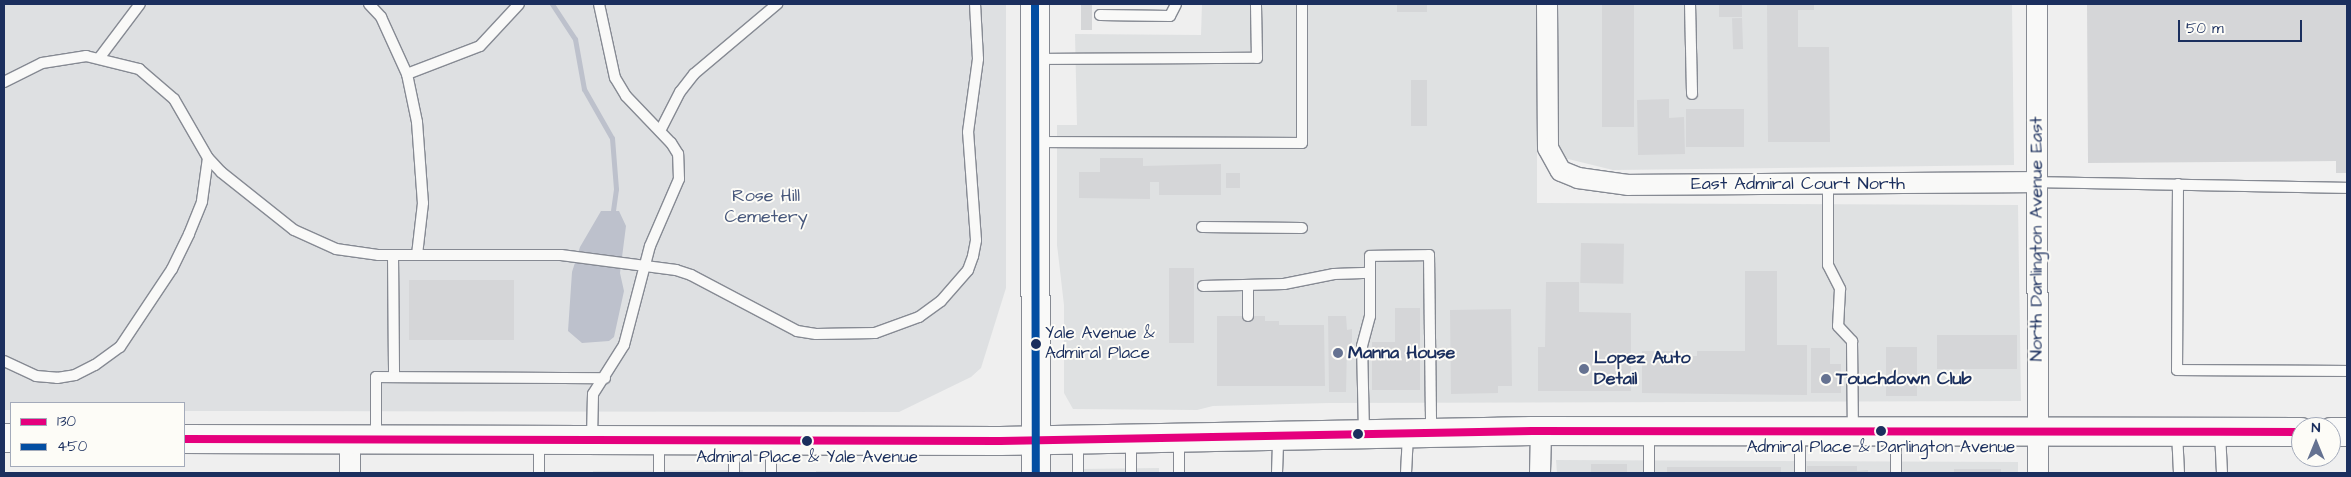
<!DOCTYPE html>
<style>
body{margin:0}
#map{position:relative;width:2351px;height:477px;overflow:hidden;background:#efefef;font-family:"Architects Daughter",sans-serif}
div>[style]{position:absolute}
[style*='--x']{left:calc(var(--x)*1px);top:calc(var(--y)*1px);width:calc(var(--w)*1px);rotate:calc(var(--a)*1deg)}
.built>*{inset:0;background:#dfe1e2}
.green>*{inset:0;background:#dee0e2}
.water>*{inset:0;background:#bdc1cc}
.stream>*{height:5px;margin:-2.5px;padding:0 2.5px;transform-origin:2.5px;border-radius:2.5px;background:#bdc1cc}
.building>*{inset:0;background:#d5d6d8;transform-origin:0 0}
.roads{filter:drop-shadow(1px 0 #868a93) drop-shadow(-1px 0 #868a93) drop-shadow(0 1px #868a93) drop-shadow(0 -1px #868a93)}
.service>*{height:10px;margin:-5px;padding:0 5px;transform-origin:5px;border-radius:5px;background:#f9f9f8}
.minor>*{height:20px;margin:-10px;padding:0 10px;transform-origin:10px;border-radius:10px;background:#f9f9f8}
.secondary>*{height:28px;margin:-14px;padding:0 14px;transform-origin:14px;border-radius:14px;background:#f9f9f8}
.bus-1>*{height:8px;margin:-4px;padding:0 4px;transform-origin:4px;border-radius:4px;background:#e5007d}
.bus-2>*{height:8px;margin:-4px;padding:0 4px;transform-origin:4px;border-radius:4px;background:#034ea2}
.dots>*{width:14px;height:14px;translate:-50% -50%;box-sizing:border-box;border:2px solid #fdfcf7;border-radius:50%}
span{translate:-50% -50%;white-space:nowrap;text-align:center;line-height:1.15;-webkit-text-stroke:4px #fdfcf7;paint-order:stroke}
.bus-label{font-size:17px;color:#1b2f5e}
.left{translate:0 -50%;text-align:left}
.street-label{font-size:18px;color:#1b2f5e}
.park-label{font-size:18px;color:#48587c}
.poi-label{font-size:18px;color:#1b2f5e;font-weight:700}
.frame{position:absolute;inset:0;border:5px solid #1b2f5e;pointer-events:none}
.legend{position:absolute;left:10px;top:402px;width:175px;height:65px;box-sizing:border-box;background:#fdfcf7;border:1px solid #a3aaba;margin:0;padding:6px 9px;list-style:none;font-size:15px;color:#1b2f5e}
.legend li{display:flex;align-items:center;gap:10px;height:25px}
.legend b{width:25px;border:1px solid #a3aaba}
.north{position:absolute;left:2291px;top:417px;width:50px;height:50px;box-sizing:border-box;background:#fdfcf7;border:1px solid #a3aaba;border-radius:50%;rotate:0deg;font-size:14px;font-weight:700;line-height:20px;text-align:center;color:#1b2f5e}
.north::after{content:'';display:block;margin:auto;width:18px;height:22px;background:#657291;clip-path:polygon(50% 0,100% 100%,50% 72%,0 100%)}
.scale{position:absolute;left:2178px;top:20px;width:124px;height:22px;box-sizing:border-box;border:2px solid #1b2f5e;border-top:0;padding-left:6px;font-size:15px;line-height:18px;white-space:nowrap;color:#1b2f5e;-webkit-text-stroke:4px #fdfcf7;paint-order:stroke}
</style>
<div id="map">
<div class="built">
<i style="clip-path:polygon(1202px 4px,1537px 4px,1537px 203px,2018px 205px,2021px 401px,1329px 403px,1213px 406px,1197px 410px,1073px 409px,1064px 393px,1064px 305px,1057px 245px,1057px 125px,1077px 125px,1075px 34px,1201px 35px)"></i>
<i style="clip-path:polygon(1557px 4px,2012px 4px,2014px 165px,1613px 170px,1564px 158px,1558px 145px)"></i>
<i style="clip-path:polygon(1556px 460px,2018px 462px,2018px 473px,1557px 473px)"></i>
<i style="clip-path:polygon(1159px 468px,1159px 473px,1074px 473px,1080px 469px)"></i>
<i style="clip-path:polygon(743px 470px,743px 473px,593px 473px,593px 471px)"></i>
<i style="clip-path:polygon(816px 471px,999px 472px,1000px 473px,816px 473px)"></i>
</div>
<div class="green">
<i style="clip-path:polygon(4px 4px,1006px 4px,1006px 288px,981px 368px,971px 377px,899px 412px,184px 411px,184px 403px,11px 403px,11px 410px,4px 410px)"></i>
</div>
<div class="water">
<i style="clip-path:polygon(601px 211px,619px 211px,626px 226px,620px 273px,624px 291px,614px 337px,609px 341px,582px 343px,568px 331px,572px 272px,580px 247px)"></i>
</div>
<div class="stream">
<i style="--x:552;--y:4;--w:42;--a:56.7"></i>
<i style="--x:575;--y:39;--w:51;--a:79.8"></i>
<i style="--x:584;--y:89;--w:56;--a:60.3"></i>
<i style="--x:612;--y:138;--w:51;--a:85.5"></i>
<i style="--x:616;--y:189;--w:21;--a:98"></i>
</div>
<div class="building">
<i style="left:1081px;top:4px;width:11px;height:26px"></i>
<i style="left:1397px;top:4px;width:30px;height:8px"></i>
<i style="left:1602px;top:4px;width:32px;height:123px"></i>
<i style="left:1719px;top:4px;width:23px;height:13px"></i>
<i style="clip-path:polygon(1767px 4px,1814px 4px,1814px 10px,1798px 10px,1798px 47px,1829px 47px,1830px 142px,1768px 142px)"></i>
<i style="clip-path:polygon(2087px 4px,2347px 4px,2347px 173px,2336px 173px,2336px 161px,2088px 163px)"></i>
<i style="left:1742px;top:18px;width:31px;height:10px;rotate:88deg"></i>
<i style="left:1411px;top:80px;width:16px;height:46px"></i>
<i style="clip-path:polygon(1669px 99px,1669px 118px,1684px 117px,1685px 154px,1638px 155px,1637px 100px)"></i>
<i style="left:1744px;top:109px;width:38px;height:58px;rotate:90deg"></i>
<i style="clip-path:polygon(1100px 158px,1143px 158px,1143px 166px,1221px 164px,1221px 195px,1159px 195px,1159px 182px,1150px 182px,1150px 199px,1079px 198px,1079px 172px,1100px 172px)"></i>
<i style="left:1226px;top:173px;width:14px;height:15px"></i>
<i style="left:1581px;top:243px;width:43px;height:40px;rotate:1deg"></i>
<i style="left:1169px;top:268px;width:25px;height:75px"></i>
<i style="clip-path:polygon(1745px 271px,1777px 271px,1777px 345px,1807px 345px,1807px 395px,1642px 393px,1642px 351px,1673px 351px,1673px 356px,1697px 356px,1697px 351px,1745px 351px)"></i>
<i style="left:409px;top:280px;width:105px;height:60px"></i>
<i style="clip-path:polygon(1546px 282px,1579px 282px,1579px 312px,1631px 313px,1631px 391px,1538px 391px,1538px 347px,1545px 347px)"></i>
<i style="clip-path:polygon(1395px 308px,1420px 308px,1420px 390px,1372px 390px,1372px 342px,1395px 342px)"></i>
<i style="clip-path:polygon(1511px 309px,1512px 386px,1498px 386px,1498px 393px,1451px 394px,1450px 310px)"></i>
<i style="clip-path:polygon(1217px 316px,1265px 316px,1265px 321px,1279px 321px,1279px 325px,1324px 325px,1325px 386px,1217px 386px)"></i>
<i style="clip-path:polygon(1328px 316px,1346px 316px,1347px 330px,1352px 329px,1352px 345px,1347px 346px,1346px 392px,1329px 392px)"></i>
<i style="left:1937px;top:335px;width:80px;height:34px"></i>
<i style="left:1886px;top:347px;width:31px;height:49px"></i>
<i style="clip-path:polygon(1811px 348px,1830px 348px,1830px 364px,1841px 364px,1841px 393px,1811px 393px)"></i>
<i style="left:1627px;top:464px;width:9px;height:36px;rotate:90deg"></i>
<i style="clip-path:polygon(1807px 466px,1857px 466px,1857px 471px,1868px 470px,1868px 473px,1807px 473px)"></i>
<i style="left:1667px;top:467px;width:114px;height:6px"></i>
<i style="left:1954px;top:469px;width:47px;height:4px"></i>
</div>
<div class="roads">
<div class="service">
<i style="--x:369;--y:4;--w:18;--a:47"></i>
<i style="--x:381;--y:17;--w:63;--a:65.5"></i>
<i style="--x:407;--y:74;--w:49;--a:78.2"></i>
<i style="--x:417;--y:122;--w:81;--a:85.8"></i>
<i style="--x:423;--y:203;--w:52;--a:96.6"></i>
<i style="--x:1690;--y:4;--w:90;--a:88.7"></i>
<i style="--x:1100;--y:15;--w:70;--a:0.8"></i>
<i style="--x:1170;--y:16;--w:13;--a:-63"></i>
<i style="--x:100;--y:57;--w:66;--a:-53"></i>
<i style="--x:1036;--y:59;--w:221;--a:-0.3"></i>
<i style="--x:1257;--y:58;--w:54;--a:-91.1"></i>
<i style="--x:407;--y:74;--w:78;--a:-21"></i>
<i style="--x:480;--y:46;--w:57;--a:-47.1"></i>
<i style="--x:4;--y:82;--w:42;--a:-26.6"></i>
<i style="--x:42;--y:63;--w:45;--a:-9"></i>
<i style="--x:86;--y:56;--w:55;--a:13.8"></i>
<i style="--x:139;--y:69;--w:46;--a:40.6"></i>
<i style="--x:174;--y:99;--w:68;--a:60"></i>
<i style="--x:208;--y:158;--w:19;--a:47"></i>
<i style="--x:221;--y:172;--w:93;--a:38.5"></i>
<i style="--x:294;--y:230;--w:46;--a:24.3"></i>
<i style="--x:336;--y:249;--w:42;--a:8.1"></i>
<i style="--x:378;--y:255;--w:183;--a:0"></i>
<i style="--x:561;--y:255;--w:116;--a:7.4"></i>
<i style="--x:676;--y:270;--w:16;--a:18"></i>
<i style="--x:691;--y:275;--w:120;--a:27.8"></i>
<i style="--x:797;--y:331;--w:19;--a:9"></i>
<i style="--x:816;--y:334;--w:59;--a:-1"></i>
<i style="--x:875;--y:333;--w:47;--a:-20"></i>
<i style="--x:919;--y:317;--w:27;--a:-36"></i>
<i style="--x:941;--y:301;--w:41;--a:-48.9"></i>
<i style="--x:968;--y:270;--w:15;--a:-70"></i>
<i style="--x:973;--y:256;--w:16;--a:-79"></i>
<i style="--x:976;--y:240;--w:108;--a:-94.2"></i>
<i style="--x:968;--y:132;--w:74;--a:-82.2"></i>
<i style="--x:978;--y:59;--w:55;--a:-93.1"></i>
<i style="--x:660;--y:131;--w:44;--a:-62.9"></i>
<i style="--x:680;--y:92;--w:23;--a:-52"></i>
<i style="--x:694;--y:74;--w:109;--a:-40.1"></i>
<i style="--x:1037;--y:142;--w:265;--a:0.2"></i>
<i style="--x:1302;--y:143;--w:139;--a:-90"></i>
<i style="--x:2036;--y:182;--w:311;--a:1.1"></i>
<i style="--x:1828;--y:184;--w:81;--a:90"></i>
<i style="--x:1828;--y:265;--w:27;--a:63"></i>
<i style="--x:1840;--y:289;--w:37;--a:93"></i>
<i style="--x:1838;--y:326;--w:21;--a:47"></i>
<i style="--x:1852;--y:341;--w:89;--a:89.4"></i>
<i style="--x:2178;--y:184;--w:186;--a:90.3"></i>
<i style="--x:2177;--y:370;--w:170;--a:0.3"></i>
<i style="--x:1202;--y:227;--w:100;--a:0.6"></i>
<i style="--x:393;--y:255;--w:122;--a:89.5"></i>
<i style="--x:1248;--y:285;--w:31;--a:90"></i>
<i style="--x:1203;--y:286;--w:81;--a:-1.4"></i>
<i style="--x:1284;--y:284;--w:51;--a:-11.3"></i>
<i style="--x:1334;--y:274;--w:36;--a:-2"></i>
<i style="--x:4;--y:361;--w:35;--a:25"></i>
<i style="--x:36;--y:376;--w:21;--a:5"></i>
<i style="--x:57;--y:378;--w:18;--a:-9"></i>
<i style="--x:75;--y:375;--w:22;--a:-27"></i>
<i style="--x:95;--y:365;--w:31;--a:-36"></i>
<i style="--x:120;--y:347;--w:94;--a:-56.3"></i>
<i style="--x:172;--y:269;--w:39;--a:-64"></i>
<i style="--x:189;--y:234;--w:35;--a:-68"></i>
<i style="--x:202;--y:201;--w:43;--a:-82.1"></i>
<i style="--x:1364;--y:432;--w:86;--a:-91.3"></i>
<i style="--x:1362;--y:346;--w:31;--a:-75"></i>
<i style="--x:1370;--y:316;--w:60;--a:-90"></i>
<i style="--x:1370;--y:256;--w:59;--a:-1"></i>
<i style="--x:1429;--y:255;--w:176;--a:89.3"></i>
<i style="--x:1896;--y:432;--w:41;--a:90"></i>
<i style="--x:2177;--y:432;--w:41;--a:87.2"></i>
<i style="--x:2220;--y:432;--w:41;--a:87.2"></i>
<i style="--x:376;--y:438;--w:61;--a:-90"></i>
<i style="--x:376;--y:377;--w:229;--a:0.3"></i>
<i style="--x:592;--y:438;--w:44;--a:-88.7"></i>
<i style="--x:593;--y:394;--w:58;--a:-57.7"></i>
<i style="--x:624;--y:345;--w:102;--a:-75.3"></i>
<i style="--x:650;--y:246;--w:73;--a:-66.6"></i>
<i style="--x:679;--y:179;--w:25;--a:-92"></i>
<i style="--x:678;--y:154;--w:13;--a:-122"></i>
<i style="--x:671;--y:143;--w:65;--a:-133.8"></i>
<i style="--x:626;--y:96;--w:21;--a:-121"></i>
<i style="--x:615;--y:78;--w:76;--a:-102.2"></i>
<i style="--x:1131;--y:439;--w:34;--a:90"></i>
<i style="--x:659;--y:442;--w:31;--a:90"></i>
<i style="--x:734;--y:442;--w:31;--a:90"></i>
<i style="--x:539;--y:473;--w:31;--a:-90"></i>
<i style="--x:771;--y:473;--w:33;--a:-90"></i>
<i style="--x:1078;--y:473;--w:32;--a:-90"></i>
<i style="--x:1179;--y:473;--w:34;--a:-90"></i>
<i style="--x:1277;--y:473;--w:36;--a:-88"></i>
<i style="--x:1406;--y:473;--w:39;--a:-87"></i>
<i style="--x:1649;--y:473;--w:41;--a:-90"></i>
<i style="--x:1800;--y:473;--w:41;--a:-90"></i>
</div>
<div class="minor">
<i style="--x:1547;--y:4;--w:144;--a:89.6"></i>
<i style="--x:1548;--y:148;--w:26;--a:61"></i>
<i style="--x:1561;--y:171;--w:18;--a:22"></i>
<i style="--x:1578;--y:178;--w:50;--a:8"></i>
<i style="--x:1628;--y:185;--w:408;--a:-0.4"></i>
<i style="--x:2037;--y:4;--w:469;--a:89.9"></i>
<i style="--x:350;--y:439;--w:34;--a:90"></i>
<i style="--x:1540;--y:473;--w:42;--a:-88.6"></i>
</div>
<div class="secondary">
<i style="--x:1035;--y:4;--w:469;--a:89.9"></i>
<i style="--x:2331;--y:432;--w:16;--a:0"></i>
<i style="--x:4;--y:438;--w:7;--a:0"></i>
<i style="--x:184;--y:439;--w:816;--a:0.14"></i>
<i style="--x:1000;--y:441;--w:532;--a:-1.08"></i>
<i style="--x:1532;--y:431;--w:769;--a:0.07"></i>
</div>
</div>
<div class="bus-1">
<i style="--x:184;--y:439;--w:816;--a:0.14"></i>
<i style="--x:1000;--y:441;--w:532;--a:-1.08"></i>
<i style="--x:1532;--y:431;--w:769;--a:0.07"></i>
</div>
<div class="bus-2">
<i style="--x:1035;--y:4;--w:469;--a:89.9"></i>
</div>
<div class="dots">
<i style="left:1036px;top:344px;background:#1b2f5e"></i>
<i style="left:1338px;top:353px;background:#657291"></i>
<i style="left:1584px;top:369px;background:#657291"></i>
<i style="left:1826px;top:379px;background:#657291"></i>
<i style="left:1881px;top:431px;background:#1b2f5e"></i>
<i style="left:1358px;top:434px;background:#1b2f5e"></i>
<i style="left:807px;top:441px;background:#1b2f5e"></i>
</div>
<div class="bus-label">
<span class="left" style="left:1045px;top:344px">Yale Avenue &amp;<br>Admiral Place</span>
<span style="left:1881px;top:448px">Admiral Place &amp; Darlington Avenue</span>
<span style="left:807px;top:458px">Admiral Place &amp; Yale Avenue</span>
</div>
<div class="street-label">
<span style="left:1798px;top:184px">East Admiral Court North</span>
<span style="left:2037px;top:239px;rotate:-90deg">North Darlington Avenue East</span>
</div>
<div class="park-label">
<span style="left:766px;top:207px">Rose Hill<br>Cemetery</span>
</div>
<div class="poi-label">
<span class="left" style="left:1348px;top:353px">Manna House</span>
<span class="left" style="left:1594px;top:369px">Lopez Auto<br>Detail</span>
<span class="left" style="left:1836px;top:379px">Touchdown Club</span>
</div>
<div class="frame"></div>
<ul class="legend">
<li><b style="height:6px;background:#e5007d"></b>130</li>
<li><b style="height:6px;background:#034ea2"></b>450</li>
</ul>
<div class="north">N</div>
<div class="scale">50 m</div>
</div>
